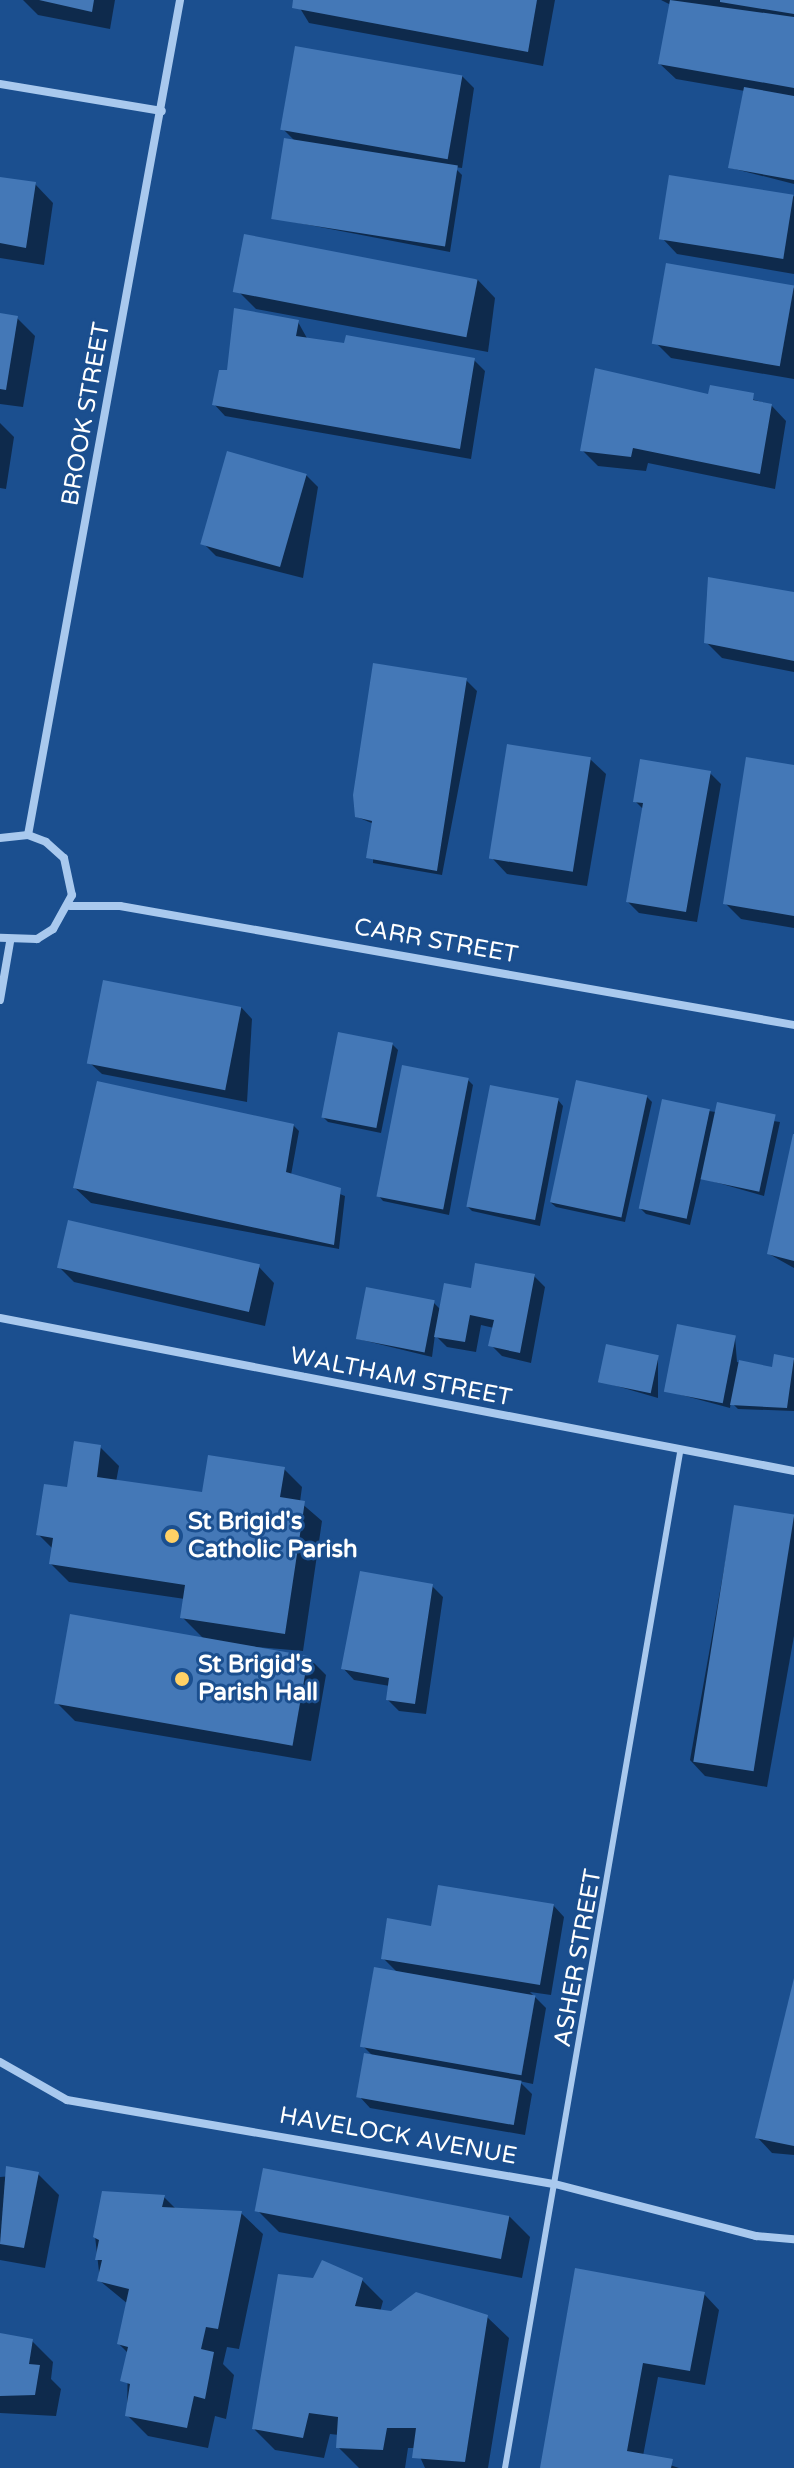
<!DOCTYPE html>
<style>
body{margin:0}
#map{position:relative;width:794px;height:2468px;overflow:hidden;background:#1b4f8f;font-family:"Varela Round",sans-serif}
div>[style]{position:absolute}
[style*='--x']{left:calc(var(--x)*1px);top:calc(var(--y)*1px);width:calc(var(--w)*1px);rotate:calc(var(--a)*1deg)}
.shadow>*{inset:0;background:#0007}
.building>*{inset:0;background:#4478b7;transform-origin:0 0}
.lane>*{height:6px;margin:-3px;padding:0 3px;transform-origin:3px;border-radius:3px;background:#a9c9ee}
.street>*{height:8px;margin:-4px;padding:0 4px;transform-origin:4px;border-radius:4px;background:#a9c9ee}
.dots>*{width:22px;height:22px;translate:-50% -50%;box-sizing:border-box;border:4px solid #1b4f8f;border-radius:50%}
span{translate:-50% -50%;white-space:nowrap;text-align:center;line-height:1.15;-webkit-text-stroke:6px #1b4f8f;paint-order:stroke}
.street-label{font-size:24px;color:#fff}
.poi-label{font-size:24px;color:#fff;font-weight:700}
.left{translate:0 -50%;text-align:left}
</style>
<div id="map">
<div class="shadow">
<i style="clip-path:polygon(23px 0,115px 0,110px 29px,38px 15px)"></i>
<i style="clip-path:polygon(295px 0,555px 0,543px 66px,309px 23px)"></i>
<i style="clip-path:polygon(661px 0,794px 0,794px 184px,731px 168px,745px 91px,676px 79px,660px 64px,671px 5px)"></i>
<i style="clip-path:polygon(462px 76px,474px 88px,462px 168px,454px 167px,462px 175px,450px 252px,273px 218px,297px 143px,283px 129px)"></i>
<i style="clip-path:polygon(0 179px,35px 184px,53px 203px,44px 265px,0 258px)"></i>
<i style="clip-path:polygon(794px 196px,794px 274px,677px 254px,662px 238px)"></i>
<i style="clip-path:polygon(668px 266px,794px 288px,794px 379px,671px 358px,656px 343px)"></i>
<i style="clip-path:polygon(477px 279px,495px 298px,488px 352px,256px 309px,238px 291px)"></i>
<i style="clip-path:polygon(0 315px,17px 318px,35px 336px,23px 407px,0 404px)"></i>
<i style="clip-path:polygon(298px 322px,308px 340px,474px 360px,485px 371px,471px 459px,225px 416px,214px 404px,228px 373px)"></i>
<i style="clip-path:polygon(712px 387px,771px 405px,786px 421px,775px 489px,648px 463px,646px 471px,598px 466px,582px 450px,710px 396px)"></i>
<i style="clip-path:polygon(0 423px,14px 437px,6px 489px,0 488px)"></i>
<i style="clip-path:polygon(306px 475px,318px 487px,303px 578px,216px 556px,205px 545px)"></i>
<i style="clip-path:polygon(710px 579px,794px 595px,794px 672px,722px 658px,706px 642px)"></i>
<i style="clip-path:polygon(466px 680px,477px 691px,442px 875px,373px 863px,374px 824px,357px 817px)"></i>
<i style="clip-path:polygon(590px 759px,606px 774px,587px 886px,507px 874px,492px 858px)"></i>
<i style="clip-path:polygon(794px 767px,794px 928px,741px 919px,725px 903px)"></i>
<i style="clip-path:polygon(710px 773px,721px 784px,697px 922px,639px 913px,628px 902px,643px 809px,635px 801px)"></i>
<i style="clip-path:polygon(241px 1007px,252px 1019px,247px 1102px,102px 1074px,90px 1063px)"></i>
<i style="clip-path:polygon(392px 1044px,398px 1050px,381px 1133px,328px 1122px,323px 1117px)"></i>
<i style="clip-path:polygon(468px 1080px,473px 1085px,449px 1215px,383px 1201px,378px 1195px)"></i>
<i style="clip-path:polygon(646px 1096px,652px 1102px,625px 1222px,556px 1207px,550px 1202px)"></i>
<i style="clip-path:polygon(558px 1100px,563px 1106px,540px 1226px,472px 1211px,467px 1206px)"></i>
<i style="clip-path:polygon(709px 1111px,780px 1122px,764px 1196px,701px 1178px,690px 1225px,646px 1214px,641px 1209px)"></i>
<i style="clip-path:polygon(293px 1125px,299px 1131px,291px 1175px,345px 1196px,339px 1249px,91px 1203px,75px 1188px)"></i>
<i style="clip-path:polygon(794px 1138px,794px 1268px,769px 1254px)"></i>
<i style="clip-path:polygon(58px 1266px,259px 1267px,274px 1283px,265px 1326px,74px 1282px)"></i>
<i style="clip-path:polygon(534px 1276px,545px 1287px,531px 1363px,502px 1356px,491px 1345px,494px 1328px,481px 1325px,476px 1352px,447px 1347px,435px 1335px,432px 1357px,358px 1339px,434px 1303px,441px 1310px,473px 1290px)"></i>
<i style="clip-path:polygon(735px 1337px,737px 1362px,773px 1369px,776px 1357px,794px 1360px,794px 1411px,738px 1409px,731px 1402px,730px 1408px,667px 1391px)"></i>
<i style="clip-path:polygon(658px 1357px,658px 1398px,603px 1382px)"></i>
<i style="clip-path:polygon(100px 1447px,119px 1466px,116px 1482px,204px 1494px,284px 1469px,302px 1487px,300px 1502px,322px 1521px,303px 1651px,245px 1646px,308px 1657px,326px 1675px,311px 1761px,75px 1721px,57px 1703px,204px 1639px,182px 1617px,185px 1599px,69px 1582px,51px 1564px,53px 1549px,38px 1534px)"></i>
<i style="clip-path:polygon(735px 1507px,794px 1516px,794px 1636px,767px 1787px,705px 1776px,690px 1760px)"></i>
<i style="clip-path:polygon(432px 1586px,443px 1597px,426px 1714px,399px 1711px,388px 1700px,390px 1686px,354px 1680px,343px 1668px)"></i>
<i style="clip-path:polygon(553px 1905px,564px 1917px,551px 1995px,530px 1992px,546px 2008px,533px 2084px,519px 2081px,532px 2094px,525px 2135px,370px 2108px,359px 2096px,374px 2057px,363px 2046px,398px 1973px,383px 1958px,433px 1928px)"></i>
<i style="clip-path:polygon(794px 1982px,794px 2155px,772px 2153px,757px 2137px)"></i>
<i style="clip-path:polygon(38px 2174px,59px 2195px,45px 2268px,0 2260px,0 2177px)"></i>
<i style="clip-path:polygon(164px 2197px,177px 2210px,241px 2213px,263px 2234px,239px 2349px,227px 2347px,223px 2364px,234px 2375px,226px 2419px,215px 2416px,208px 2448px,148px 2436px,127px 2415px,128px 2353px,119px 2344px,128px 2304px,100px 2281px,95px 2236px)"></i>
<i style="clip-path:polygon(258px 2211px,509px 2216px,530px 2237px,522px 2278px,279px 2232px)"></i>
<i style="clip-path:polygon(314px 2280px,362px 2280px,383px 2301px,380px 2312px,487px 2317px,509px 2338px,488px 2468px,425px 2468px,416px 2448px,408px 2448px,405px 2468px,359px 2468px,338px 2447px,339px 2435px,330px 2434px,324px 2458px,275px 2450px,254px 2429px)"></i>
<i style="clip-path:polygon(704px 2294px,719px 2310px,705px 2385px,658px 2377px,643px 2456px,679px 2468px,542px 2468px)"></i>
<i style="clip-path:polygon(0 2335px,32px 2341px,53px 2362px,51px 2379px,61px 2389px,56px 2416px,0 2413px)"></i>
</div>
<div class="building">
<i style="clip-path:polygon(39px 0,94px 0,92px 12px)"></i>
<i style="clip-path:polygon(293px 0,537px 0,528px 52px,292px 8px)"></i>
<i style="clip-path:polygon(670px 0,794px 17px,794px 88px,658px 64px)"></i>
<i style="clip-path:polygon(720px 0,794px 0,794px 14px,720px 2px)"></i>
<i style="left:295px;top:46px;width:170px;height:85px;rotate:10deg"></i>
<i style="clip-path:polygon(744px 87px,794px 96px,794px 180px,728px 168px)"></i>
<i style="left:284px;top:138px;width:176px;height:82px;rotate:9deg"></i>
<i style="left:669px;top:175px;width:126px;height:65px;rotate:9deg"></i>
<i style="clip-path:polygon(0 177px,36px 182px,26px 248px,0 243px)"></i>
<i style="left:244px;top:234px;width:238px;height:59px;rotate:11deg"></i>
<i style="left:666px;top:263px;width:130px;height:82px;rotate:10deg"></i>
<i style="clip-path:polygon(234px 308px,299px 320px,296px 336px,344px 343px,346px 335px,475px 358px,460px 449px,212px 405px,219px 370px,227px 370px)"></i>
<i style="clip-path:polygon(0 313px,18px 316px,6px 390px,0 389px)"></i>
<i style="clip-path:polygon(595px 368px,708px 394px,710px 385px,754px 393px,753px 400px,772px 404px,760px 474px,633px 448px,631px 457px,580px 451px)"></i>
<i style="left:227px;top:451px;width:83px;height:97px;rotate:16deg"></i>
<i style="clip-path:polygon(708px 577px,794px 592px,794px 661px,704px 643px)"></i>
<i style="clip-path:polygon(373px 663px,467px 678px,437px 871px,366px 858px,372px 821px,355px 817px,353px 795px)"></i>
<i style="left:507px;top:744px;width:85px;height:116px;rotate:9deg"></i>
<i style="clip-path:polygon(746px 757px,794px 765px,794px 916px,723px 904px)"></i>
<i style="clip-path:polygon(640px 759px,711px 771px,686px 912px,626px 902px,643px 803px,633px 802px)"></i>
<i style="left:103px;top:980px;width:141px;height:85px;rotate:11deg"></i>
<i style="left:338px;top:1032px;width:56px;height:87px;rotate:11deg"></i>
<i style="left:402px;top:1065px;width:68px;height:134px;rotate:11deg"></i>
<i style="left:576px;top:1080px;width:73px;height:125px;rotate:12deg"></i>
<i style="clip-path:polygon(97px 1081px,294px 1124px,286px 1172px,341px 1188px,334px 1245px,73px 1188px)"></i>
<i style="left:490px;top:1085px;width:70px;height:124px;rotate:11deg"></i>
<i style="left:662px;top:1099px;width:49px;height:112px;rotate:12deg"></i>
<i style="left:717px;top:1102px;width:60px;height:79px;rotate:12deg"></i>
<i style="clip-path:polygon(793px 1134px,794px 1134px,794px 1261px,767px 1254px)"></i>
<i style="left:68px;top:1220px;width:197px;height:49px;rotate:13deg"></i>
<i style="clip-path:polygon(475px 1263px,535px 1274px,520px 1353px,488px 1346px,494px 1320px,470px 1315px,465px 1342px,434px 1337px,444px 1283px,471px 1288px)"></i>
<i style="left:366px;top:1287px;width:70px;height:53px;rotate:11deg"></i>
<i style="left:677px;top:1324px;width:60px;height:69px;rotate:11deg"></i>
<i style="left:606px;top:1344px;width:54px;height:39px;rotate:12deg"></i>
<i style="clip-path:polygon(774px 1354px,794px 1358px,787px 1408px,730px 1405px,739px 1360px,772px 1367px)"></i>
<i style="clip-path:polygon(74px 1441px,101px 1445px,97px 1477px,202px 1492px,208px 1455px,285px 1467px,280px 1497px,305px 1501px,285px 1634px,180px 1618px,185px 1585px,49px 1564px,53px 1538px,36px 1535px,44px 1484px,67px 1487px)"></i>
<i style="left:734px;top:1505px;width:61px;height:260px;rotate:9deg"></i>
<i style="clip-path:polygon(360px 1571px,433px 1584px,415px 1704px,386px 1700px,389px 1678px,341px 1669px)"></i>
<i style="left:70px;top:1614px;width:242px;height:91px;rotate:10deg"></i>
<i style="clip-path:polygon(438px 1885px,554px 1904px,540px 1985px,381px 1959px,387px 1918px,431px 1926px)"></i>
<i style="left:374px;top:1967px;width:164px;height:81px;rotate:10deg"></i>
<i style="clip-path:polygon(794px 1978px,794px 2146px,755px 2138px)"></i>
<i style="left:364px;top:2053px;width:160px;height:45px;rotate:10deg"></i>
<i style="clip-path:polygon(6px 2166px,39px 2172px,24px 2248px,0 2244px)"></i>
<i style="left:263px;top:2168px;width:251px;height:44px;rotate:11deg"></i>
<i style="clip-path:polygon(102px 2191px,165px 2195px,162px 2207px,242px 2211px,218px 2329px,206px 2327px,201px 2349px,214px 2352px,205px 2399px,194px 2396px,187px 2428px,125px 2416px,130px 2384px,120px 2381px,128px 2347px,117px 2344px,129px 2289px,97px 2281px,102px 2260px,95px 2260px,99px 2240px,93px 2237px)"></i>
<i style="clip-path:polygon(322px 2260px,363px 2278px,355px 2306px,391px 2311px,416px 2292px,488px 2315px,465px 2462px,412px 2458px,416px 2428px,387px 2428px,383px 2450px,336px 2448px,338px 2417px,309px 2413px,303px 2438px,252px 2429px,278px 2274px,313px 2278px)"></i>
<i style="clip-path:polygon(575px 2268px,705px 2292px,690px 2371px,643px 2363px,627px 2451px,673px 2459px,671px 2468px,540px 2468px)"></i>
<i style="clip-path:polygon(0 2333px,33px 2339px,29px 2364px,40px 2365px,35px 2395px,0 2396px)"></i>
</div>
<div class="lane">
<i style="--x:505;--y:2468;--w:1030;--a:-80.22"></i>
</div>
<div class="street">
<i style="--x:0;--y:84;--w:164;--a:9.5"></i>
<i style="--x:28;--y:835;--w:849;--a:-79.68"></i>
<i style="--x:0;--y:838;--w:28;--a:-6"></i>
<i style="--x:28;--y:835;--w:19;--a:21"></i>
<i style="--x:46;--y:842;--w:24;--a:42"></i>
<i style="--x:64;--y:858;--w:38;--a:78"></i>
<i style="--x:72;--y:895;--w:39;--a:119"></i>
<i style="--x:53;--y:929;--w:19;--a:148"></i>
<i style="--x:37;--y:939;--w:37;--a:-178"></i>
<i style="--x:70;--y:906;--w:50;--a:0"></i>
<i style="--x:120;--y:906;--w:684;--a:10.01"></i>
<i style="--x:0;--y:1000;--w:59;--a:-80.2"></i>
<i style="--x:0;--y:1318;--w:809;--a:10.91"></i>
<i style="--x:0;--y:2062;--w:77;--a:29.6"></i>
<i style="--x:67;--y:2100;--w:495;--a:9.8"></i>
<i style="--x:555;--y:2184;--w:208;--a:14.5"></i>
<i style="--x:756;--y:2236;--w:38;--a:5"></i>
</div>
<div class="dots">
<i style="left:172px;top:1536px;background:#ffd166"></i>
<i style="left:182px;top:1679px;background:#ffd166"></i>
</div>
<div class="street-label">
<span style="left:86px;top:414px;rotate:-80deg">BROOK STREET</span>
<span style="left:436px;top:941px;rotate:10deg">CARR STREET</span>
<span style="left:401px;top:1377px;rotate:11deg">WALTHAM STREET</span>
<span style="left:578px;top:1958px;rotate:-80deg">ASHER STREET</span>
<span style="left:398px;top:2136px;rotate:10deg">HAVELOCK AVENUE</span>
</div>
<div class="poi-label">
<span class="left" style="left:188px;top:1536px">St Brigid's<br>Catholic Parish</span>
<span class="left" style="left:198px;top:1679px">St Brigid's<br>Parish Hall</span>
</div>
</div>
